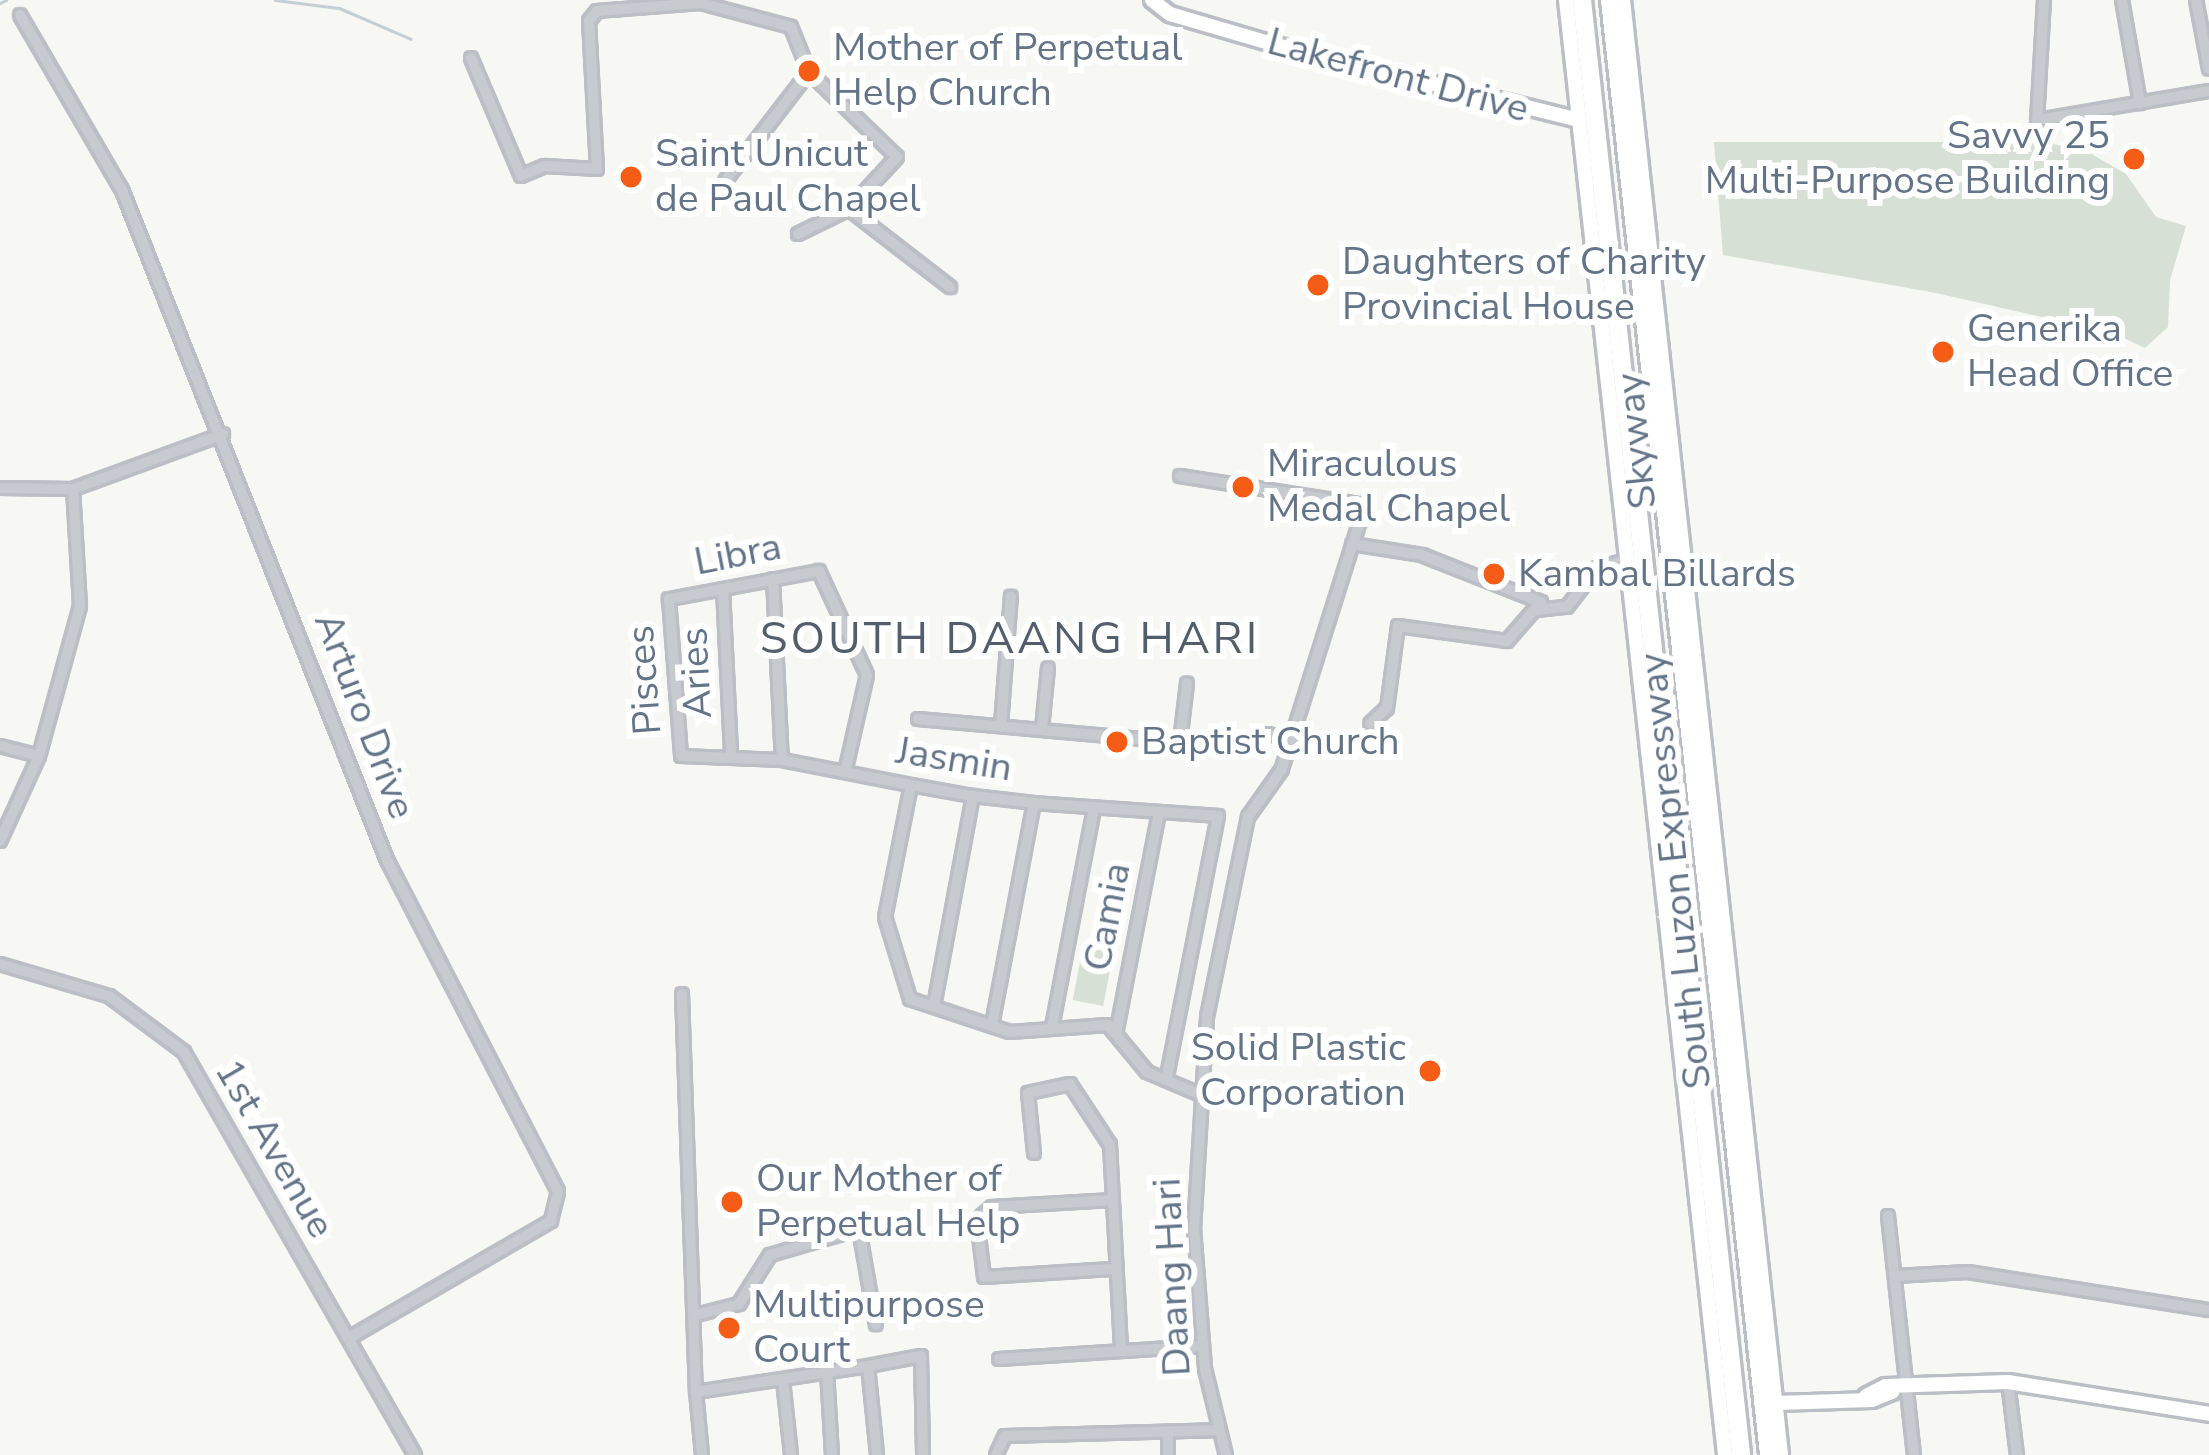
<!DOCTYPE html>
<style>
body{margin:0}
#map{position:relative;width:2209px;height:1455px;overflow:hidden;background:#f7f7f4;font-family:"Nunito Sans",sans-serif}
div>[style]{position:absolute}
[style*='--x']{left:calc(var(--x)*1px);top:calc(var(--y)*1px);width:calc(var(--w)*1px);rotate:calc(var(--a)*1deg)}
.green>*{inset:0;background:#d7e0d4;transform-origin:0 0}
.stream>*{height:3px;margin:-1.5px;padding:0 1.5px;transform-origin:1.5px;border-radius:1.5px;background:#c4ced4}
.roads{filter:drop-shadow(3px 0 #bbbfc5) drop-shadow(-3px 0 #bbbfc5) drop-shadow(0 3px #bbbfc5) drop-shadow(0 -3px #bbbfc5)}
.street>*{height:10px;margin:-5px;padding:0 5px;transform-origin:5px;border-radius:5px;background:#c7cace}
.secondary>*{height:14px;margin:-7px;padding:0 7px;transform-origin:7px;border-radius:7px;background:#fff}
.highway>*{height:18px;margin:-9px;padding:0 9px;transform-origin:9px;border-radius:9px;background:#fff}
.dots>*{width:33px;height:33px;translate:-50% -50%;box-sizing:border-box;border:6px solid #fff;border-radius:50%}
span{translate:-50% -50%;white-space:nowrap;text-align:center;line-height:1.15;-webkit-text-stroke:12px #fff;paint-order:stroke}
.poi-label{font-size:39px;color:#637488}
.left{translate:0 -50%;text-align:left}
.right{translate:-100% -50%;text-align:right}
.street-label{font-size:39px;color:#637488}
.quarter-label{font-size:45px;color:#525e6c;letter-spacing:3px}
</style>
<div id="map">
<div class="green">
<i style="clip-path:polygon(1984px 128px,2088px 152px,2126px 174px,2156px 217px,2186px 226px,2170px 280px,2168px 327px,2145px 348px,2113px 333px,1936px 293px,1723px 255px,1714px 142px,1977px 142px)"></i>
<i style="left:1083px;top:947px;width:31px;height:54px;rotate:11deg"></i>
</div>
<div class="stream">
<i style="--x:275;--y:0;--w:64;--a:7.1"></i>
<i style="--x:339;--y:8;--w:78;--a:23.3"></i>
<i style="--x:0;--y:3;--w:7;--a:-27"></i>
</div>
<div class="roads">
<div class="street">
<i style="--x:2044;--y:0;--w:120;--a:93.3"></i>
<i style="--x:2037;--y:120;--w:174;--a:-9.6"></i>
<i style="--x:2122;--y:0;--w:105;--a:80.1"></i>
<i style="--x:2196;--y:0;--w:70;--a:79.3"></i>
<i style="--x:20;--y:15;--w:203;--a:59.8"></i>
<i style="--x:122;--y:190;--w:721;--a:68.42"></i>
<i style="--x:387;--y:860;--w:373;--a:62.7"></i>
<i style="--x:558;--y:1192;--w:30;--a:104"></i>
<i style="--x:551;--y:1221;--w:233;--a:149.9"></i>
<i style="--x:471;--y:58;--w:128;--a:67"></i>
<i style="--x:521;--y:176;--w:26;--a:-23"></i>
<i style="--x:545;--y:166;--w:52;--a:3.3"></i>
<i style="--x:597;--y:169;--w:148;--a:-93.1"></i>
<i style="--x:589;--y:21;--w:13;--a:-51"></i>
<i style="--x:597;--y:11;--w:104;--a:-4.4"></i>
<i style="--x:701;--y:3;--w:93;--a:14.9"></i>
<i style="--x:791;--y:27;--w:48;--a:68.2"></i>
<i style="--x:809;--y:72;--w:122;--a:44"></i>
<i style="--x:897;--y:157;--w:71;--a:132.7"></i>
<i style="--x:849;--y:209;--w:57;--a:153.9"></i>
<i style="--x:725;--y:181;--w:138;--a:-52.4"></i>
<i style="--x:849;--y:209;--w:128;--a:37.7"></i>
<i style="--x:1180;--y:476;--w:187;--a:8.9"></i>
<i style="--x:1365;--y:505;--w:277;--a:107.5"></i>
<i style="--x:1282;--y:769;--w:59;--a:125.3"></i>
<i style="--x:1248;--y:817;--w:204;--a:101.6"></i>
<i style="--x:1207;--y:1017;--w:211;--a:93.5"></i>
<i style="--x:1194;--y:1228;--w:141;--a:85.5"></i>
<i style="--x:1205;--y:1369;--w:89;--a:76.3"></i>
<i style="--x:0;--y:488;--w:73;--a:0.8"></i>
<i style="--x:73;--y:489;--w:160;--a:-20.1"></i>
<i style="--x:1352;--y:544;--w:71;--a:8.9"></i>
<i style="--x:1422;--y:555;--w:128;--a:21.6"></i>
<i style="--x:1541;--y:602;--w:52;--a:131.1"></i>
<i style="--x:1507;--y:641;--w:110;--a:-172.2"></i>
<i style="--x:1398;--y:626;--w:83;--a:97.6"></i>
<i style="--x:1387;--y:708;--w:23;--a:137"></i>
<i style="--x:773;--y:579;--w:181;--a:87.2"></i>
<i style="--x:723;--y:589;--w:166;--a:87.2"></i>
<i style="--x:1536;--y:610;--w:31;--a:-6"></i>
<i style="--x:1567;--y:607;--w:49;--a:-52.4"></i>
<i style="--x:1597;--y:568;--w:31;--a:-15"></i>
<i style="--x:918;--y:719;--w:292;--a:5.1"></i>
<i style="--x:1209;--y:745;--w:60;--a:-10.6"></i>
<i style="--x:1268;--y:734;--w:26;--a:13"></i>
<i style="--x:1001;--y:725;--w:129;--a:-85.6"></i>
<i style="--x:1042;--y:729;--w:61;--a:-84.4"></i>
<i style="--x:1180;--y:742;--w:59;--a:-83.2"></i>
<i style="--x:0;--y:746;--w:40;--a:14.4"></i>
<i style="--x:845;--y:772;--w:99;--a:-77.2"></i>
<i style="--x:867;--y:675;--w:115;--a:-114.8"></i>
<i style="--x:819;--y:571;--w:153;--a:169.4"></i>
<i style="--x:669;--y:599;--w:157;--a:85.6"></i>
<i style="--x:681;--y:756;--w:101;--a:2.3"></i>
<i style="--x:782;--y:760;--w:131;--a:11"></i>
<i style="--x:911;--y:785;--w:63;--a:10.1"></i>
<i style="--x:973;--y:796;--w:61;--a:6.5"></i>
<i style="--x:1034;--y:803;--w:184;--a:4"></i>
<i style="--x:1218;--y:816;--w:269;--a:101.1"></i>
<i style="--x:911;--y:785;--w:135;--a:101.1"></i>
<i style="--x:885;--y:917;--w:86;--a:73"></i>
<i style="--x:910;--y:999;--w:105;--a:18.3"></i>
<i style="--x:1010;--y:1032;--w:98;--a:-4.1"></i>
<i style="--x:1108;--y:1025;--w:61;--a:50.3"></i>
<i style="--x:1147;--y:1072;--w:56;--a:22.9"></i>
<i style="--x:0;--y:841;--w:94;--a:-65.4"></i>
<i style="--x:39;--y:756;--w:156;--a:-74.7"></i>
<i style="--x:80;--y:606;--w:117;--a:-93.4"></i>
<i style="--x:0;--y:964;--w:114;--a:16.4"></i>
<i style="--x:109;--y:996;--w:94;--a:36.7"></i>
<i style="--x:184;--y:1052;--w:465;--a:60.2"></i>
<i style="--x:682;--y:994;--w:398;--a:88"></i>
<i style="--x:934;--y:1006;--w:214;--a:-79.5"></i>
<i style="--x:992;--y:1025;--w:226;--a:-79.3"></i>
<i style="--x:1052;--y:1027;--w:223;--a:-79.1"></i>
<i style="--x:1116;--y:1034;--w:226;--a:-79"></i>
<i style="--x:1034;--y:1153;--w:60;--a:-95.7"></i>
<i style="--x:1028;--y:1093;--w:43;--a:-12.1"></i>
<i style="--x:1070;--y:1084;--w:73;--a:56.7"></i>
<i style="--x:1110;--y:1145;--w:206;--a:86.9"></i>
<i style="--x:1888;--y:1216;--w:240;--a:83.8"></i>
<i style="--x:1112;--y:1269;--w:128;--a:176.4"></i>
<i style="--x:984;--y:1277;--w:57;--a:-97"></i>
<i style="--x:977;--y:1220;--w:20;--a:-41"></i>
<i style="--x:992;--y:1207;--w:121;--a:-3.3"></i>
<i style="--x:1895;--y:1276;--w:73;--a:-3.1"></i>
<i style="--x:1968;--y:1272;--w:244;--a:9"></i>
<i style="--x:696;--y:1315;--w:44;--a:-14.3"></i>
<i style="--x:739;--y:1304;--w:58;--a:-57.7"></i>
<i style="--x:770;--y:1255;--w:93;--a:-16.3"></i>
<i style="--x:859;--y:1229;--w:97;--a:80"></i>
<i style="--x:999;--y:1359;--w:203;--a:-3.7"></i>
<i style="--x:868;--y:1366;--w:54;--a:-10.7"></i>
<i style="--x:921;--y:1356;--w:99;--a:88.8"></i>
<i style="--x:827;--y:1371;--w:84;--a:86.6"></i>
<i style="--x:783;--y:1380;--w:75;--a:83.9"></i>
<i style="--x:2008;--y:1382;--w:74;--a:83"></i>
<i style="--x:1168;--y:1432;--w:23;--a:90"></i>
<i style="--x:702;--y:1455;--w:63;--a:-95.4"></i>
<i style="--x:696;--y:1392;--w:174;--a:-8.6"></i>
<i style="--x:868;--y:1366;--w:89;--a:84.2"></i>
<i style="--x:996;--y:1455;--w:21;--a:-65"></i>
<i style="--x:1005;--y:1436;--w:210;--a:-1.6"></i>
</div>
<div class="secondary">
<i style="--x:1152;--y:0;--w:23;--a:38"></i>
<i style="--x:1170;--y:14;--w:110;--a:16.3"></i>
<i style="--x:1276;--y:45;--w:312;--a:13.9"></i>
<i style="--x:1566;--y:0;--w:1464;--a:83.76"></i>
<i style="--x:1623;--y:0;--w:1464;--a:83.8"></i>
<i style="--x:1866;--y:1396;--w:22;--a:-27"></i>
<i style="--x:1886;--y:1386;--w:122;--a:-1.9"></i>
<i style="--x:2008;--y:1382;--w:204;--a:9"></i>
<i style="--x:1776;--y:1403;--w:96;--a:-1.8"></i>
<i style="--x:1872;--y:1400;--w:22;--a:-22"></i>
</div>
<div class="highway">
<i style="--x:1582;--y:0;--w:1464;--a:83.76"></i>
<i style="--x:1610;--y:0;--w:1464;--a:83.76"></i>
</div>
</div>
<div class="dots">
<i style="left:809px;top:71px;background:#f55c16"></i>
<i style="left:2134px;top:159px;background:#f55c16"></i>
<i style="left:631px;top:177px;background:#f55c16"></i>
<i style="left:1318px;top:285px;background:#f55c16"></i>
<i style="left:1943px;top:352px;background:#f55c16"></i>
<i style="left:1243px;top:487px;background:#f55c16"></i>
<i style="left:1494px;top:574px;background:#f55c16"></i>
<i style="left:1117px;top:742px;background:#f55c16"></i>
<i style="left:1430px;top:1071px;background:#f55c16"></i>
<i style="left:732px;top:1202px;background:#f55c16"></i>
<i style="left:729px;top:1328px;background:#f55c16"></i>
</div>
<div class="poi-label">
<span class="left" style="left:833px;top:71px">Mother of Perpetual<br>Help Church</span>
<span class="right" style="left:2110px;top:159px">Savvy 25<br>Multi-Purpose Building</span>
<span class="left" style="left:655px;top:177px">Saint Unicut<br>de Paul Chapel</span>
<span class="left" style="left:1342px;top:285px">Daughters of Charity<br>Provincial House</span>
<span class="left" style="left:1967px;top:352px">Generika<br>Head Office</span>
<span class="left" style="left:1267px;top:487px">Miraculous<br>Medal Chapel</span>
<span class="left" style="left:1518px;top:574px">Kambal Billards</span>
<span class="left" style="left:1141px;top:742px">Baptist Church</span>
<span class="right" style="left:1406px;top:1071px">Solid Plastic<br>Corporation</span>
<span class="left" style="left:756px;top:1202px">Our Mother of<br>Perpetual Help</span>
<span class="left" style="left:753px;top:1328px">Multipurpose<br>Court</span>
</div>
<div class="street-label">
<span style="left:1398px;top:76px;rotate:15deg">Lakefront Drive</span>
<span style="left:1637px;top:441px;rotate:-96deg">Skyway</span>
<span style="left:738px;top:555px;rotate:-11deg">Libra</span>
<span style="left:697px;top:673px;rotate:-93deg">Aries</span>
<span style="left:645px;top:680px;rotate:-94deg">Pisces</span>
<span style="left:364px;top:716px;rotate:69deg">Arturo Drive</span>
<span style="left:954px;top:760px;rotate:9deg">Jasmin</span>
<span style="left:1676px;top:871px;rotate:-96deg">South Luzon Expressway</span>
<span style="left:1108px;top:917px;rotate:-79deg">Camia</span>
<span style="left:274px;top:1149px;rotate:60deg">1st Avenue</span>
<span style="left:1173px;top:1277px;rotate:-93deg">Daang Hari</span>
</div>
<div class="quarter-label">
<span style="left:1010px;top:639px">SOUTH DAANG HARI</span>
</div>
</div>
